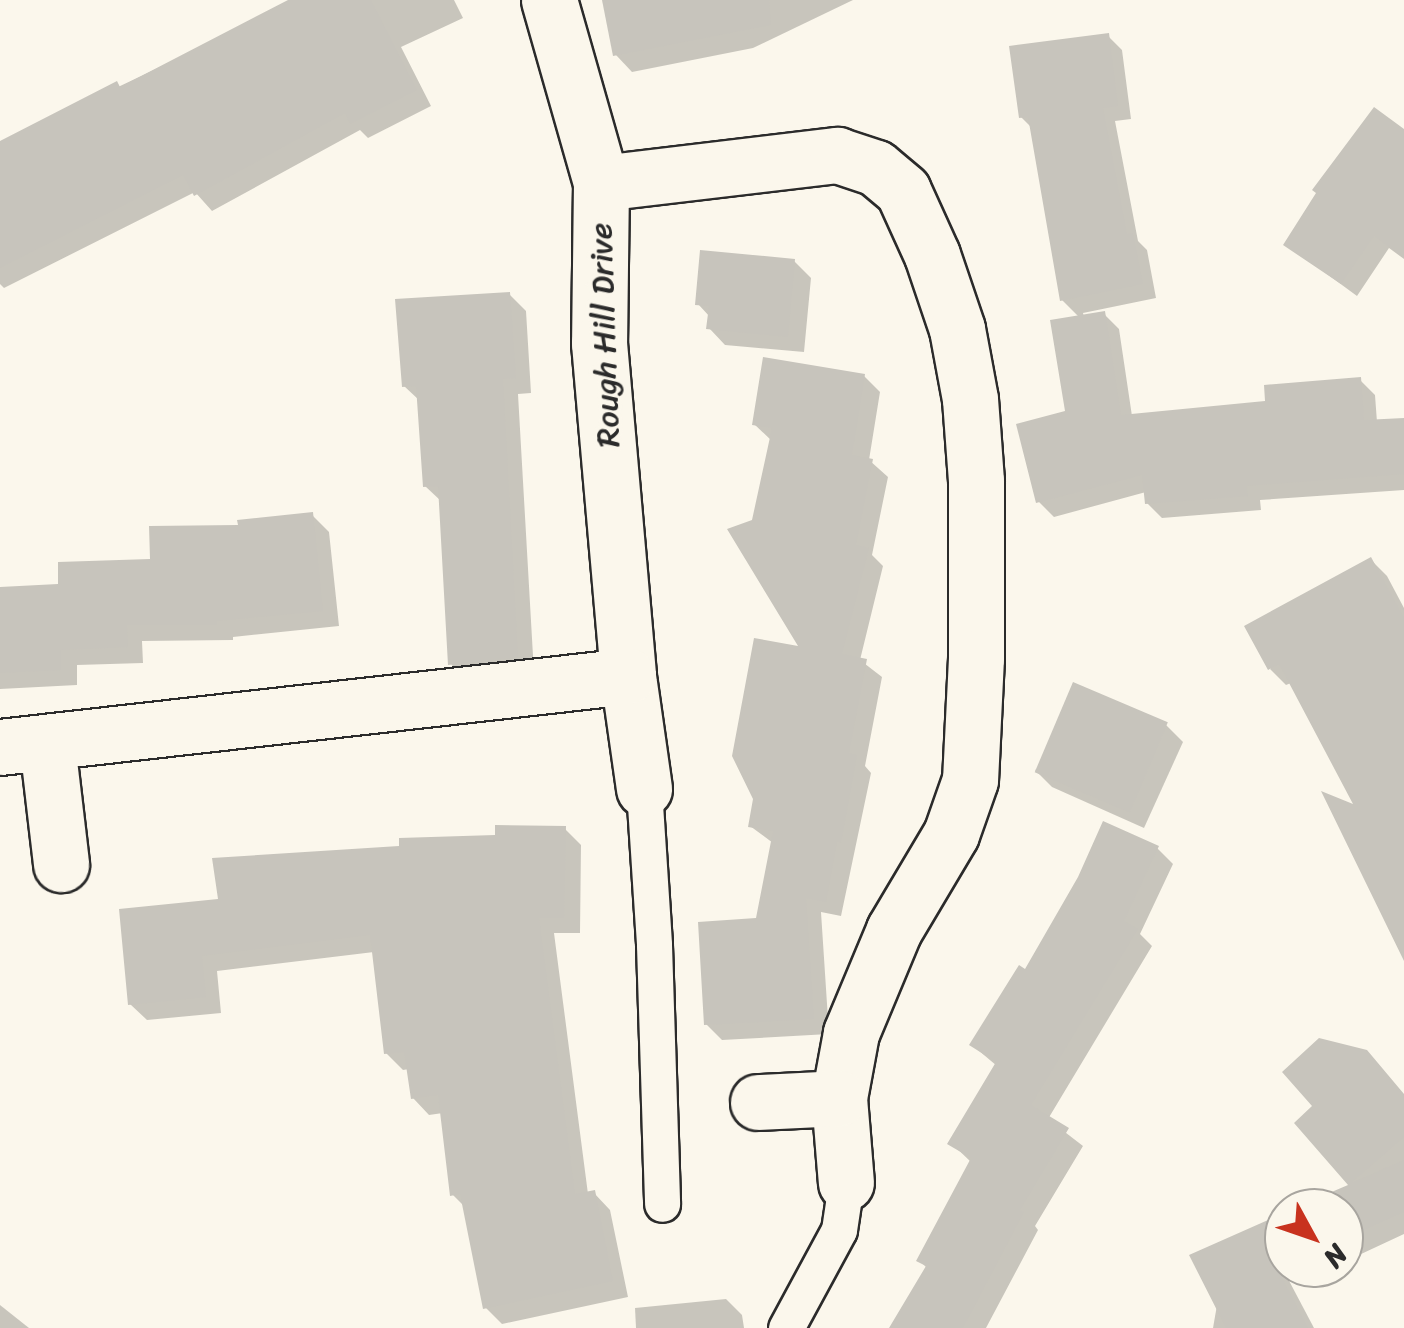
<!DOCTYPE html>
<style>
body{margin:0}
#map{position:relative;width:1404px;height:1328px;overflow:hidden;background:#fbf7ec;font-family:Sriracha,sans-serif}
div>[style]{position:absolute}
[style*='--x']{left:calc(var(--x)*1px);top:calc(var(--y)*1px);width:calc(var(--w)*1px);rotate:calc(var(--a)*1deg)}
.shadow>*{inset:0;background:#0003}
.building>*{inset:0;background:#c7c4bc;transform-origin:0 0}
.roads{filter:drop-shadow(2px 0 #2b2b2b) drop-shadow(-2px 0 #2b2b2b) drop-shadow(0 2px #2b2b2b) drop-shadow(0 -2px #2b2b2b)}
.lane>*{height:35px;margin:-17.5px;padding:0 17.5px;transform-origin:17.5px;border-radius:17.5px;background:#fbf7ec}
.street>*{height:55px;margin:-27.5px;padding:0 27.5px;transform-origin:27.5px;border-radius:27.5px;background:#fbf7ec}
span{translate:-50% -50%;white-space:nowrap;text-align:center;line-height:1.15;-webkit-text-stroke:8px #fbf7ec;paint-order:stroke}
.street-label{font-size:32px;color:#2b2b2b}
.north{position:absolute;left:1264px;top:1188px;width:100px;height:100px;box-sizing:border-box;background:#fbf7ec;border:2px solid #a8a59f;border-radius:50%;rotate:130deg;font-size:28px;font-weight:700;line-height:40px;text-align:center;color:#2b2b2b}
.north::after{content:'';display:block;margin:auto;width:35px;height:45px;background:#c8321e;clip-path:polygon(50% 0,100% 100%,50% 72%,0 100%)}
</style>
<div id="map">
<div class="shadow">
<i style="clip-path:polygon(301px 0,454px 0,463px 18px,401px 47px,431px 106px,368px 138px,360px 130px,212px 211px,195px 192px,4px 288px,0 284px,0 143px)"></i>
<i style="clip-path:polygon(604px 0,853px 0,753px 48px,632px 72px,616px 55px)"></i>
<i style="clip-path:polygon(1108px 36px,1122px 50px,1131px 119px,1115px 121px,1138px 241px,1147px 250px,1156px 298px,1083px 313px,1084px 317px,1104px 314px,1119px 329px,1132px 416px,1267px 404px,1360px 380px,1375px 395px,1377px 422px,1404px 420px,1404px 490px,1260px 500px,1261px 510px,1162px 518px,1147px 503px,1146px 492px,1054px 517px,1039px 502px,1067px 413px,1080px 318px,1062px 300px,1032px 128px,1021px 117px)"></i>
<i style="clip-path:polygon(1404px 132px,1404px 259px,1389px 248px,1357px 296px,1286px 244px,1319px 193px)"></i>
<i style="clip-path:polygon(794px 261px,811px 278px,804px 352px,725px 345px,709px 328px,710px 317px,698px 304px)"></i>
<i style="clip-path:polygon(509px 294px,526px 311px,531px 393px,518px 394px,534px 673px,467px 680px,451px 664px,442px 502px,425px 486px,420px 401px,404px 386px)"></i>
<i style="clip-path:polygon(864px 376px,880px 392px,869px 460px,888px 477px,872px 555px,883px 566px,860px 660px,882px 677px,865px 766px,871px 773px,841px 916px,821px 912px,829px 1034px,722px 1040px,706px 1024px,758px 921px,773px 843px,750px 826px,803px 650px,755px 522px,772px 441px,754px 424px)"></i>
<i style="clip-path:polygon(312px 515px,329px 532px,339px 626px,233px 637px,233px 640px,142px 641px,143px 663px,77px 665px,77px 685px,0 689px,0 589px,61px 586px,152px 561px,240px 528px)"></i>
<i style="clip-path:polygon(1371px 560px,1387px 576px,1404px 608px,1404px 917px,1358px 810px,1291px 683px,1286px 685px,1270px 669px)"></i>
<i style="clip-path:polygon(1166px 725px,1183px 742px,1144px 828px,1052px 787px,1035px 770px)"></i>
<i style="clip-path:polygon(565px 829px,581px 845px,580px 933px,554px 933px,588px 1194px,594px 1193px,610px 1210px,628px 1297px,502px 1324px,485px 1307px,465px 1207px,452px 1194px,443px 1113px,429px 1115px,413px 1098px,409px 1069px,403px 1070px,386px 1053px,374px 952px,217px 971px,221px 1013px,147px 1020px,130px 1004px,220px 902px,402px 848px)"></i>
<i style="clip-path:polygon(1157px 848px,1173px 864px,1140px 934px,1152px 946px,1048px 1119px,1083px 1146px,1035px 1226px,1038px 1230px,986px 1328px,892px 1328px,927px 1268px,919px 1260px,971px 1162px,951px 1143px,997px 1066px,972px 1045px,1025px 973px)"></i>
<i style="clip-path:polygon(1404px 1095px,1404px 1234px,1344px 1262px,1344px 1208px,1301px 1208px,1352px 1186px,1298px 1123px)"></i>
<i style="clip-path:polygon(1277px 1258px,1314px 1328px,1213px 1328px,1217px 1305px)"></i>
<i style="clip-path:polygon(1306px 1268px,1330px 1268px,1314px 1276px)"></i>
<i style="clip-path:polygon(726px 1299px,742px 1315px,744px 1328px,636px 1328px,635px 1308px)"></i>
<i style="clip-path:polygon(0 1305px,29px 1328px,0 1328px)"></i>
</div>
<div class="building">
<i style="clip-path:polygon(288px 0,371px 0,417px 90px,350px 124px,345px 113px,194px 196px,183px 175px,0 268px,0 141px,117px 81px,120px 87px)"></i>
<i style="clip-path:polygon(602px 0,769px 0,771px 25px,613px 56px)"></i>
<i style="clip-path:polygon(1109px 33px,1118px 106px,1103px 108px,1127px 234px,1133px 233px,1143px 284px,1060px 301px,1028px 117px,1019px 118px,1009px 46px)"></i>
<i style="clip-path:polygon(1374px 107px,1404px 129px,1404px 258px,1374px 236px,1341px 284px,1283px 245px,1316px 193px,1312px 190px)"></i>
<i style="clip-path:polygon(700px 250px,795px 259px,788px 337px,706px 329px,709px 306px,695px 305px)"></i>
<i style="clip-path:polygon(510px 292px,516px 378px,503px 379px,518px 657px,448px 665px,438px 486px,423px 487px,416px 386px,402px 387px,395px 299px)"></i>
<i style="clip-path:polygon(1105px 311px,1121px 415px,1265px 401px,1264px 385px,1361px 377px,1364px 420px,1404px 418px,1404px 474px,1247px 486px,1248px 496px,1145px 504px,1142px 475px,1036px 503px,1016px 424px,1065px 411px,1050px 320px)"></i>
<i style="clip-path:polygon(763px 357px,865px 374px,852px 455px,873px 459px,856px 545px,869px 548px,842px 654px,867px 659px,849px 753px,857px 755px,841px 843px,837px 842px,826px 902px,806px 898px,814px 1019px,704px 1025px,698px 922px,756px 918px,773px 831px,748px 827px,753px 799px,732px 756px,754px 638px,798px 646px,727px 529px,752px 520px,772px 428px,752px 425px)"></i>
<i style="clip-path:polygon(313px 512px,323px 611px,217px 621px,217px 625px,127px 625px,128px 647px,61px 650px,61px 670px,0 673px,0 587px,58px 584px,58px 562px,150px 559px,149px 526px,238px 525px,237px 520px)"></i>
<i style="clip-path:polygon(1371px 557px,1404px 618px,1404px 961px,1321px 791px,1353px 804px,1279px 664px,1268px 670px,1244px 626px)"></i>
<i style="left:1073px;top:682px;width:103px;height:98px;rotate:23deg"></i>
<i style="clip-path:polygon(1103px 821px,1159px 846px,1124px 921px,1138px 929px,1031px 1105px,1069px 1128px,1020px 1210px,1024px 1212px,963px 1328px,889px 1328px,926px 1266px,916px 1261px,971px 1158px,947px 1144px,996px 1062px,969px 1045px,1019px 965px,1025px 969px,1078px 877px)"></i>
<i style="clip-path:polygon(495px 825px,566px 826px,564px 918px,539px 918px,575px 1194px,595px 1190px,613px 1281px,483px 1309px,460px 1194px,450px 1196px,438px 1095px,411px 1099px,404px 1052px,384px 1054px,370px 935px,202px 956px,206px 997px,128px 1005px,119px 909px,218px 899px,212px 858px,399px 846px,399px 838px,495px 835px)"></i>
<i style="clip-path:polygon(1319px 1038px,1367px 1050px,1404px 1094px,1404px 1137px,1351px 1183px,1404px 1160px,1404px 1212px,1344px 1239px,1344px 1208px,1294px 1208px,1348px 1185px,1294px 1123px,1312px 1106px,1282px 1072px)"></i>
<i style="clip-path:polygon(1284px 1213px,1284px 1267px,1278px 1270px,1308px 1328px,1226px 1328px,1189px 1255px)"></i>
</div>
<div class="roads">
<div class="lane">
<i style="--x:644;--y:789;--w:156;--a:86.3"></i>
<i style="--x:654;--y:945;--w:259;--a:88.2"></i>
<i style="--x:786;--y:1328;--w:111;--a:-61.6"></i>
<i style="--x:839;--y:1230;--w:48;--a:-81.5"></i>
</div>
<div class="street">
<i style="--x:549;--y:0;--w:190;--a:74.1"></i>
<i style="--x:601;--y:183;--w:160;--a:90.7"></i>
<i style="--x:599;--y:343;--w:334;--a:85"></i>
<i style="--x:628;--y:676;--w:114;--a:81.9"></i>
<i style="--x:601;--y:183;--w:238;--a:-6.8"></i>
<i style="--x:837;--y:155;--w:41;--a:18.4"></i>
<i style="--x:876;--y:168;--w:35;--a:40"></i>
<i style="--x:903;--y:191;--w:70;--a:65.6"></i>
<i style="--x:932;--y:255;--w:78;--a:71.3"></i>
<i style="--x:957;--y:329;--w:71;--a:79.5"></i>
<i style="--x:970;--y:399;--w:82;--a:85.8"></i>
<i style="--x:976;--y:481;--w:177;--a:90"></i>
<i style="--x:976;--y:658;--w:122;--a:92.8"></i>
<i style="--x:970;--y:780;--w:57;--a:109.4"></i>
<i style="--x:951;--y:834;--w:112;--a:120.7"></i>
<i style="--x:894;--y:930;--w:112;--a:112.7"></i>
<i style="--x:851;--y:1033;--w:66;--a:100.5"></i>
<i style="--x:839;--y:1098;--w:85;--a:85.3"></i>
<i style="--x:47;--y:744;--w:121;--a:83.3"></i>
<i style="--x:0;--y:747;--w:632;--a:-6.45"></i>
<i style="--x:758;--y:1102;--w:81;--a:-2.8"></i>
</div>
</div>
<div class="street-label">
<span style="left:605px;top:335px;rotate:-92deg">Rough Hill Drive</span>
</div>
<div class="north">N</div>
</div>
